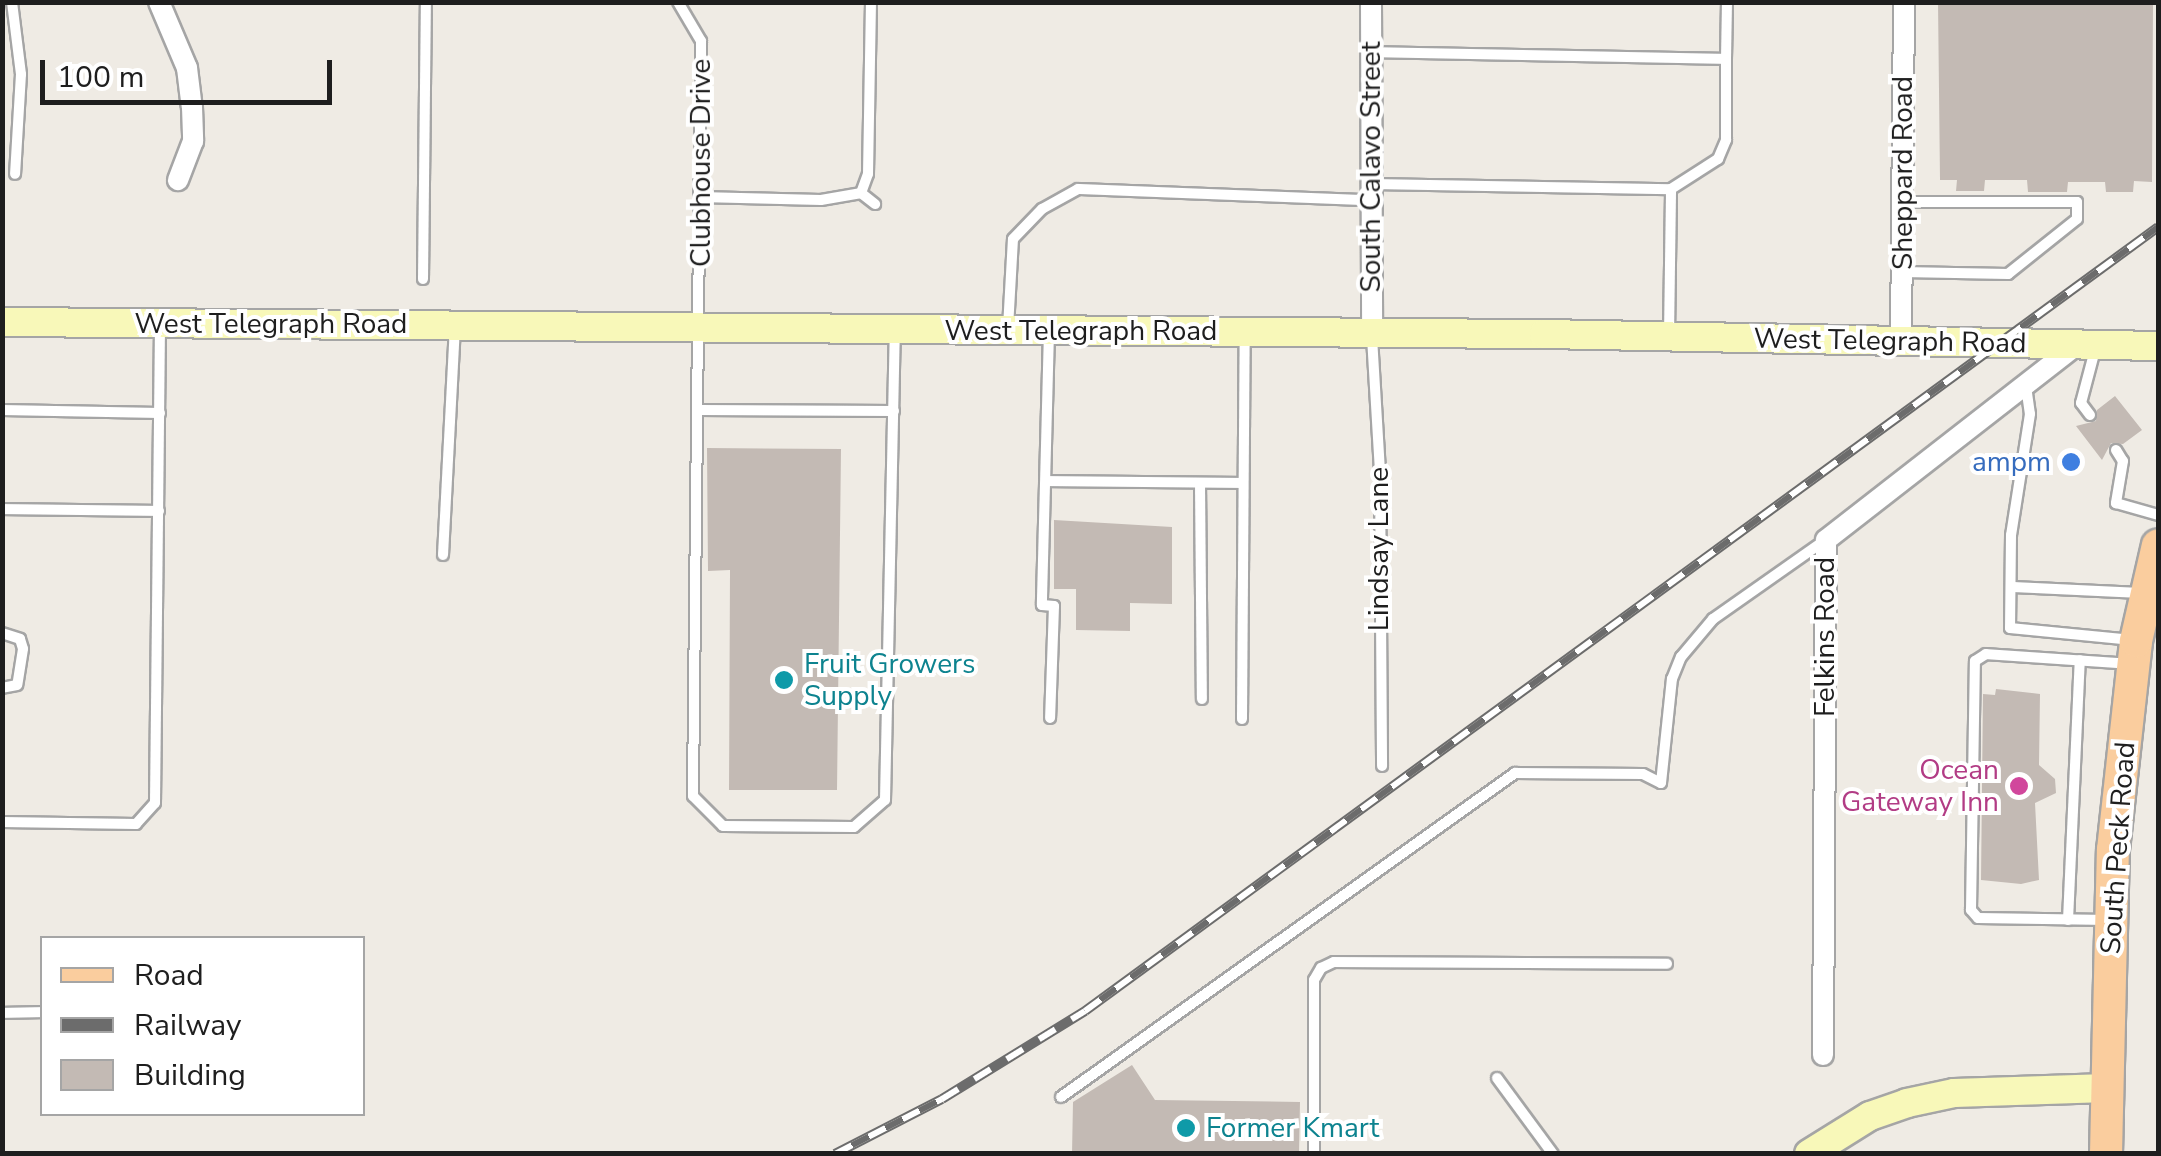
<!DOCTYPE html>
<style>
body{margin:0}
#map{position:relative;width:2161px;height:1156px;overflow:hidden;background:#efebe4;font-family:"Nunito Sans",sans-serif}
div>[style]{position:absolute}
[style*='--x']{left:calc(var(--x)*1px);top:calc(var(--y)*1px);width:calc(var(--w)*1px);rotate:calc(var(--a)*1deg)}
.building>*{inset:0;background:#c3bab4}
.roads{filter:drop-shadow(2px 0 #a5a5a5) drop-shadow(-2px 0 #a5a5a5) drop-shadow(0 2px #a5a5a5) drop-shadow(0 -2px #a5a5a5)}
.service>*{height:10px;margin:-5px;padding:0 5px;transform-origin:5px;border-radius:5px;background:#fff}
.minor>*{height:20px;margin:-10px;padding:0 10px;transform-origin:10px;border-radius:10px;background:#fff}
.secondary>*{height:28px;margin:-14px;padding:0 14px;transform-origin:14px;border-radius:14px;background:#f8f8b9}
.primary>*{height:32px;margin:-16px;padding:0 16px;transform-origin:16px;border-radius:16px;background:#facd9e}
.rail>*{height:10px;margin-top:-5px;transform-origin:0;background:repeating-linear-gradient(90deg,#fff 0 19px,#6c6c6c 0 38px);box-sizing:border-box;border-block:2px solid #6c6c6c}
.dots>*{width:28px;height:28px;translate:-50% -50%;box-sizing:border-box;border:5px solid #fff;border-radius:50%}
span{translate:-50% -50%;white-space:nowrap;text-align:center;line-height:1.15;-webkit-text-stroke:8px #fff;paint-order:stroke}
.street-label{font-size:28px;color:#1e1e1e}
.shop-label{font-size:28px;color:#366cbe}
.right{translate:-100% -50%;text-align:right}
.culture-label{font-size:28px;color:#0d838f}
.left{translate:0 -50%;text-align:left}
.hotel-label{font-size:28px;color:#b23c85}
.frame{position:absolute;inset:0;border:5px solid #1e1e1e;pointer-events:none}
.legend{position:absolute;left:40px;top:936px;width:325px;height:180px;box-sizing:border-box;background:#fff;border:2px solid #a5a5a5;margin:0;padding:12px 18px;list-style:none;font-size:30px;color:#1e1e1e}
.legend li{display:flex;align-items:center;gap:20px;height:50px}
.legend b{width:50px;border:2px solid #a5a5a5}
.scale{position:absolute;left:40px;top:60px;width:292px;height:45px;box-sizing:border-box;border:5px solid #1e1e1e;border-top:0;padding-left:12px;font-size:30px;line-height:35px;white-space:nowrap;color:#1e1e1e;-webkit-text-stroke:8px #fff;paint-order:stroke}
</style>
<div id="map">
<div class="building">
<i style="clip-path:polygon(1938px 2px,2153px 2px,2152px 182px,2134px 181px,2133px 192px,2106px 192px,2105px 182px,2068px 182px,2067px 192px,2028px 192px,2027px 180px,1985px 180px,1984px 191px,1956px 191px,1957px 180px,1940px 180px)"></i>
<i style="clip-path:polygon(2115px 396px,2142px 430px,2123px 444px,2111px 443px,2102px 460px,2076px 426px,2096px 421px,2097px 410px)"></i>
<i style="clip-path:polygon(707px 448px,841px 449px,837px 790px,729px 790px,730px 570px,708px 571px)"></i>
<i style="clip-path:polygon(1054px 520px,1172px 527px,1172px 604px,1130px 603px,1130px 631px,1076px 630px,1076px 589px,1054px 589px)"></i>
<i style="clip-path:polygon(1996px 689px,2040px 694px,2039px 765px,2055px 779px,2056px 793px,2035px 803px,2039px 880px,2021px 884px,1981px 880px,1983px 694px,1995px 695px)"></i>
<i style="clip-path:polygon(1132px 1065px,1155px 1100px,1300px 1102px,1299px 1154px,1072px 1154px,1073px 1102px)"></i>
</div>
<div class="roads">
<div class="service">
<i style="--x:12;--y:2;--w:73;--a:82.9"></i>
<i style="--x:21;--y:74;--w:100;--a:93.4"></i>
<i style="--x:678;--y:2;--w:45;--a:59.5"></i>
<i style="--x:701;--y:41;--w:755;--a:90.61"></i>
<i style="--x:693;--y:796;--w:42;--a:45"></i>
<i style="--x:723;--y:826;--w:131;--a:0.4"></i>
<i style="--x:854;--y:827;--w:41;--a:-41.1"></i>
<i style="--x:885;--y:800;--w:467;--a:-88.8"></i>
<i style="--x:1371;--y:52;--w:355;--a:1.1"></i>
<i style="--x:1726;--y:59;--w:57;--a:-89"></i>
<i style="--x:1372;--y:184;--w:299;--a:1"></i>
<i style="--x:1671;--y:189;--w:56;--a:-32.6"></i>
<i style="--x:1718;--y:159;--w:21;--a:-67"></i>
<i style="--x:1726;--y:140;--w:81;--a:-90"></i>
<i style="--x:861;--y:193;--w:20;--a:-70"></i>
<i style="--x:868;--y:174;--w:172;--a:-89"></i>
<i style="--x:861;--y:193;--w:18;--a:38"></i>
<i style="--x:700;--y:197;--w:121;--a:1.4"></i>
<i style="--x:821;--y:200;--w:41;--a:-9.9"></i>
<i style="--x:1902;--y:272;--w:106;--a:1.1"></i>
<i style="--x:2008;--y:274;--w:88;--a:-38.6"></i>
<i style="--x:2077;--y:219;--w:17;--a:-90"></i>
<i style="--x:2077;--y:202;--w:175;--a:180"></i>
<i style="--x:423;--y:279;--w:277;--a:-89.4"></i>
<i style="--x:1008;--y:328;--w:89;--a:-86.8"></i>
<i style="--x:1013;--y:239;--w:42;--a:-46"></i>
<i style="--x:1042;--y:209;--w:41;--a:-29.1"></i>
<i style="--x:1078;--y:189;--w:292;--a:2.2"></i>
<i style="--x:1049;--y:331;--w:274;--a:91.5"></i>
<i style="--x:1042;--y:605;--w:12;--a:5"></i>
<i style="--x:1054;--y:606;--w:112;--a:92"></i>
<i style="--x:1669;--y:336;--w:147;--a:-89.2"></i>
<i style="--x:1372;--y:337;--w:134;--a:86.6"></i>
<i style="--x:1380;--y:471;--w:295;--a:89.6"></i>
<i style="--x:2026;--y:386;--w:28;--a:82"></i>
<i style="--x:2030;--y:414;--w:122;--a:98.9"></i>
<i style="--x:2011;--y:535;--w:93;--a:90.6"></i>
<i style="--x:2010;--y:628;--w:123;--a:5.6"></i>
<i style="--x:2;--y:410;--w:158;--a:1.1"></i>
<i style="--x:699;--y:410;--w:195;--a:0.3"></i>
<i style="--x:2090;--y:415;--w:15;--a:-127"></i>
<i style="--x:2081;--y:403;--w:55;--a:-75.2"></i>
<i style="--x:2116;--y:450;--w:13;--a:58"></i>
<i style="--x:2123;--y:461;--w:43;--a:99.5"></i>
<i style="--x:2116;--y:503;--w:44;--a:15.9"></i>
<i style="--x:1046;--y:481;--w:195;--a:0.6"></i>
<i style="--x:1200;--y:483;--w:216;--a:89.5"></i>
<i style="--x:2;--y:509;--w:157;--a:0.7"></i>
<i style="--x:443;--y:555;--w:229;--a:-87"></i>
<i style="--x:2013;--y:587;--w:128;--a:2.7"></i>
<i style="--x:2;--y:633;--w:19;--a:18"></i>
<i style="--x:20;--y:639;--w:10;--a:73"></i>
<i style="--x:23;--y:649;--w:36;--a:99"></i>
<i style="--x:17;--y:685;--w:15;--a:169"></i>
<i style="--x:1242;--y:719;--w:387;--a:-89.6"></i>
<i style="--x:2;--y:822;--w:134;--a:0.9"></i>
<i style="--x:136;--y:824;--w:28;--a:-48"></i>
<i style="--x:155;--y:803;--w:477;--a:-89.4"></i>
<i style="--x:2068;--y:920;--w:260;--a:-87.4"></i>
<i style="--x:2109;--y:920;--w:131;--a:-179.1"></i>
<i style="--x:1978;--y:918;--w:11;--a:-131"></i>
<i style="--x:1971;--y:910;--w:249;--a:-89.1"></i>
<i style="--x:1975;--y:661;--w:13;--a:-32"></i>
<i style="--x:1986;--y:654;--w:145;--a:3.9"></i>
<i style="--x:2;--y:1013;--w:40;--a:-1.4"></i>
<i style="--x:1497;--y:1078;--w:94;--a:53.6"></i>
<i style="--x:1061;--y:1097;--w:558;--a:-35.51"></i>
<i style="--x:1515;--y:773;--w:128;--a:0.4"></i>
<i style="--x:1643;--y:774;--w:20;--a:27"></i>
<i style="--x:1661;--y:783;--w:105;--a:-84"></i>
<i style="--x:1672;--y:679;--w:24;--a:-68"></i>
<i style="--x:1681;--y:657;--w:50;--a:-49.9"></i>
<i style="--x:1713;--y:619;--w:136;--a:-35.1"></i>
<i style="--x:1314;--y:1154;--w:174;--a:-90"></i>
<i style="--x:1314;--y:980;--w:14;--a:-60"></i>
<i style="--x:1321;--y:968;--w:14;--a:-25"></i>
<i style="--x:1334;--y:962;--w:333;--a:0.3"></i>
</div>
<div class="minor">
<i style="--x:159;--y:2;--w:72;--a:67"></i>
<i style="--x:187;--y:68;--w:39;--a:83"></i>
<i style="--x:192;--y:107;--w:34;--a:88"></i>
<i style="--x:193;--y:141;--w:42;--a:111"></i>
<i style="--x:1371;--y:2;--w:330;--a:89.8"></i>
<i style="--x:1901;--y:343;--w:341;--a:-89.5"></i>
<i style="--x:1823;--y:1055;--w:515;--a:-89.67"></i>
<i style="--x:1826;--y:540;--w:321;--a:-37.9"></i>
</div>
<div class="secondary">
<i style="--x:2;--y:322;--w:1542;--a:0.45"></i>
<i style="--x:1544;--y:334;--w:614;--a:1.12"></i>
<i style="--x:1809;--y:1154;--w:72;--a:-31.9"></i>
<i style="--x:1870;--y:1116;--w:39;--a:-19"></i>
<i style="--x:1907;--y:1103;--w:48;--a:-12"></i>
<i style="--x:1954;--y:1093;--w:153;--a:-1.9"></i>
</div>
<div class="primary">
<i style="--x:2106;--y:1154;--w:304;--a:-88.7"></i>
<i style="--x:2113;--y:850;--w:210;--a:-83.7"></i>
<i style="--x:2136;--y:641;--w:98;--a:-77.1"></i>
</div>
</div>
<div class="rail">
<i style="--x:835;--y:1154;--w:120;--a:-27.2"></i>
<i style="--x:942;--y:1099;--w:168;--a:-31.6"></i>
<i style="--x:1085;--y:1011;--w:1329;--a:-36.15"></i>
</div>
<div class="dots">
<i style="left:2071px;top:462px;background:#3f7fe0"></i>
<i style="left:784px;top:680px;background:#0f9aa8"></i>
<i style="left:2019px;top:786px;background:#d1479c"></i>
<i style="left:1186px;top:1128px;background:#0f9aa8"></i>
</div>
<div class="street-label">
<span style="left:701px;top:163px;rotate:-90deg">Clubhouse Drive</span>
<span style="left:1371px;top:167px;rotate:-90deg">South Calavo Street</span>
<span style="left:1903px;top:173px;rotate:-90deg">Sheppard Road</span>
<span style="left:271px;top:324px">West Telegraph Road</span>
<span style="left:1081px;top:331px">West Telegraph Road</span>
<span style="left:1890px;top:341px;rotate:1deg">West Telegraph Road</span>
<span style="left:1379px;top:549px;rotate:-90deg">Lindsay Lane</span>
<span style="left:1825px;top:637px;rotate:-90deg">Felkins Road</span>
<span style="left:2118px;top:848px;rotate:-86deg">South Peck Road</span>
</div>
<div class="shop-label">
<span class="right" style="left:2051px;top:462px">ampm</span>
</div>
<div class="culture-label">
<span class="left" style="left:804px;top:680px">Fruit Growers<br>Supply</span>
<span class="left" style="left:1206px;top:1128px">Former Kmart</span>
</div>
<div class="hotel-label">
<span class="right" style="left:1999px;top:786px">Ocean<br>Gateway Inn</span>
</div>
<div class="frame"></div>
<ul class="legend">
<li><b style="height:12px;background:#facd9e"></b>Road</li>
<li><b style="height:12px;background:#6c6c6c"></b>Railway</li>
<li><b style="height:28px;background:#c3bab4"></b>Building</li>
</ul>
<div class="scale">100 m</div>
</div>
